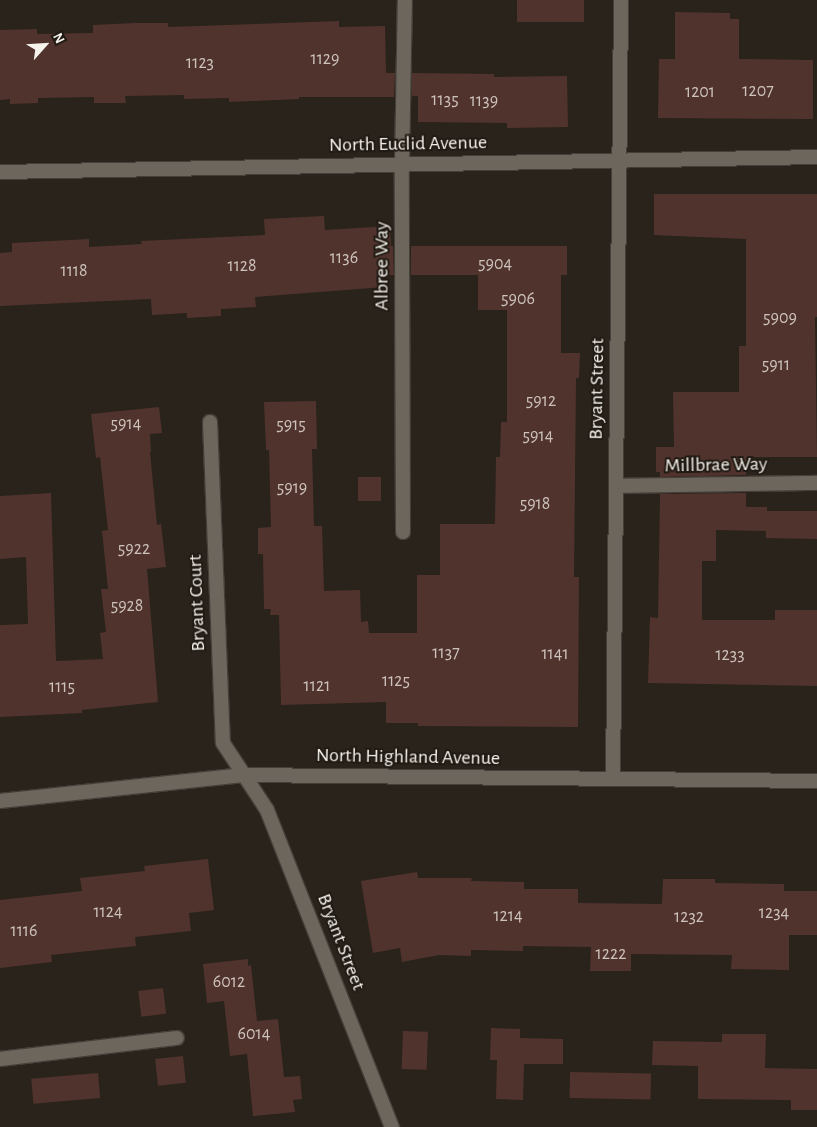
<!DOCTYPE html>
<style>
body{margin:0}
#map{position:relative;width:817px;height:1127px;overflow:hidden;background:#29231b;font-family:"Alegreya Sans",sans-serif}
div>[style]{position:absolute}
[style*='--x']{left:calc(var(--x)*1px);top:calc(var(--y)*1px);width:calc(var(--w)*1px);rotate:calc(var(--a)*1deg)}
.building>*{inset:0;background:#51332d;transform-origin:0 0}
.roads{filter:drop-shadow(1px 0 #443f39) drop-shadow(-1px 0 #443f39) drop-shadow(0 1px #443f39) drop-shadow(0 -1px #443f39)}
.service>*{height:14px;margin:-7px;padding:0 7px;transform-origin:7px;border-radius:7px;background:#6d665c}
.minor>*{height:14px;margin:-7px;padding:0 7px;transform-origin:7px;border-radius:7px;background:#6d665c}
.secondary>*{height:14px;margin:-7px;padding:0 7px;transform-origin:7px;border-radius:7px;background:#6d665c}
span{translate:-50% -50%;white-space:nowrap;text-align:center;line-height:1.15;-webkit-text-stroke:4px #1f1a12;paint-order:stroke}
.number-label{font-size:18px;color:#cdc2bc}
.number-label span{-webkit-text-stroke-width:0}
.street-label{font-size:20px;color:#f6f2ec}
.north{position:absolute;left:20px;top:20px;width:50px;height:50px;-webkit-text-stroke:4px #1f1a12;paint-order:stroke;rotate:64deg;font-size:14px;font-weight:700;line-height:20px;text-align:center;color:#f6f2ec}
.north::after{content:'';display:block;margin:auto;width:18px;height:22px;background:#f6f2ec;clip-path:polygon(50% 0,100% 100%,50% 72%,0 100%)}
</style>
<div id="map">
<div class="building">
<i style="left:517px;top:0;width:67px;height:22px"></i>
<i style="clip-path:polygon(675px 12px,730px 13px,730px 19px,739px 19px,739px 59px,813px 60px,813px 119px,658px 118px,659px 59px,675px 59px)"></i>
<i style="clip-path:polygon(339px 21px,339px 27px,385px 26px,386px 73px,395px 73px,394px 97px,299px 97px,299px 99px,229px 102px,229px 98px,184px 99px,184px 95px,125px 96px,126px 103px,94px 103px,94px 97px,38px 98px,38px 103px,10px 104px,10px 99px,0 100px,0 30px,37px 29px,37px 34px,93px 33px,93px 25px,135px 23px,168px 23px,168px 27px)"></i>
<i style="clip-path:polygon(412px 73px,494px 74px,494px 77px,567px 76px,568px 127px,507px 128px,507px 123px,418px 122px,418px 96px,412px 96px)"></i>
<i style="clip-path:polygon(654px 194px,817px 194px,817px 317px,815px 317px,817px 457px,746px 457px,746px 475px,660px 477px,660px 472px,656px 472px,656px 447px,674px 447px,673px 392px,739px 392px,739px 346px,746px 346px,746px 239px,654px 235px)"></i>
<i style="clip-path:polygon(324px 216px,325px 230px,390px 226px,391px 246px,393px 246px,394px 275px,383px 275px,384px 287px,255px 297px,256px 307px,221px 309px,221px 316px,187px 318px,187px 313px,152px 315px,151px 299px,0 306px,0 253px,12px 252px,12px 243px,89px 239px,89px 247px,142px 244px,141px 241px,265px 235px,264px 219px)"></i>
<i style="clip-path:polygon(411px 246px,567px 246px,567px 275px,561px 275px,561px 353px,580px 353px,579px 378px,576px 378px,574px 577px,579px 577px,578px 727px,418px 726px,418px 723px,386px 723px,386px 702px,281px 705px,279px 615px,270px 615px,271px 609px,264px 609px,263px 554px,258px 554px,258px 528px,271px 527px,269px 450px,266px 450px,264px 402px,316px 401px,317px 449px,312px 449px,314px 526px,322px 526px,324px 591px,360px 590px,361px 622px,368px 621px,369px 633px,417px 633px,417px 575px,440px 575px,440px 524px,495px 524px,496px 457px,500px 457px,501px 422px,507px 422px,507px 310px,478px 310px,478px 275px,411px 275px)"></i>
<i style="clip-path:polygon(159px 407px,162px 433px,150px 434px,151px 452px,150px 452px,157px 525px,161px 524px,166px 567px,147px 569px,158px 702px,82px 710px,82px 713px,0 717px,0 625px,28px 624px,26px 557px,0 559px,0 496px,51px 493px,56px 661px,103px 659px,100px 633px,106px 632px,101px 589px,108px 589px,102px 531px,108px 530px,100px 457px,96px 458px,91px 414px)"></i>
<i style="left:358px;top:477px;width:23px;height:24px"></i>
<i style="clip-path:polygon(746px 493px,746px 507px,767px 507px,767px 511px,817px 511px,817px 539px,766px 538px,766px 531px,716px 530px,716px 561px,702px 561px,702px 620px,775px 620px,775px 610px,817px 610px,817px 686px,648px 683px,650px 617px,658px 618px,660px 494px)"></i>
<i style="clip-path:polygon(208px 859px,214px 910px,189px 913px,191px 931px,135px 937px,136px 946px,51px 955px,52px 962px,0 968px,0 900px,82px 891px,80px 878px,145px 871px,144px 866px)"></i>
<i style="clip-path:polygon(417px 872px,418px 878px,472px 878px,471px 881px,524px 882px,524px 889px,578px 889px,578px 903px,662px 904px,663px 879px,715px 879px,715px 883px,784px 884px,784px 891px,817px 891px,817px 935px,789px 935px,789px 970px,731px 969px,732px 955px,631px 954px,631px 971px,590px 971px,591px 947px,523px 946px,523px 951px,471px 950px,471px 956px,439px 955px,402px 962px,400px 948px,373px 953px,361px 881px)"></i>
<i style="clip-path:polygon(248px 959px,248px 966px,251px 965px,257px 1021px,278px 1019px,284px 1077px,300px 1076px,302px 1099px,293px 1100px,295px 1112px,253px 1116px,247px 1054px,230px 1056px,224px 1001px,207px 1003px,203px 964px)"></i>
<i style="left:163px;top:988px;width:26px;height:25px;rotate:83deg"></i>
<i style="clip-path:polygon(491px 1028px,520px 1029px,520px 1038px,563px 1039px,563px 1064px,524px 1064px,523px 1100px,496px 1099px,497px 1060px,490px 1060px)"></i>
<i style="left:403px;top:1031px;width:25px;height:38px;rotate:2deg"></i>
<i style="clip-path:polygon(722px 1034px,766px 1034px,765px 1068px,817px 1069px,817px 1110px,791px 1110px,791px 1100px,698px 1099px,698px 1066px,652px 1065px,653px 1041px,722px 1042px)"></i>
<i style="left:183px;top:1056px;width:27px;height:28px;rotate:84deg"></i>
<i style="left:570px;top:1072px;width:81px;height:26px;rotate:1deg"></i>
<i style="left:98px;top:1073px;width:25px;height:67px;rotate:85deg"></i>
</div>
<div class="roads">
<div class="service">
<i style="--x:616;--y:486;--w:201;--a:-0.9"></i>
<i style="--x:403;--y:532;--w:367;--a:-90.2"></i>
<i style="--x:402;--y:165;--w:165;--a:-89"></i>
<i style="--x:0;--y:1059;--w:178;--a:-6.8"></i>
</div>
<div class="minor">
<i style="--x:0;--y:172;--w:817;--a:-1.05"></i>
<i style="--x:210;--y:422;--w:321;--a:87.7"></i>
<i style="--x:223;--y:743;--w:80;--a:56.7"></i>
<i style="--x:267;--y:810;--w:341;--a:68.5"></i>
<i style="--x:613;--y:779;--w:779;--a:-89.41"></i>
</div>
<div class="secondary">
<i style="--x:0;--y:801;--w:245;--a:-6.1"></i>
<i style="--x:244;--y:775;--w:573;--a:0.6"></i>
</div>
</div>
<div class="number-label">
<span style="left:325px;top:59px">1129</span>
<span style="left:200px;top:63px">1123</span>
<span style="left:758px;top:91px">1207</span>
<span style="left:700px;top:92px">1201</span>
<span style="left:445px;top:100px">1135</span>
<span style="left:484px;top:101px">1139</span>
<span style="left:344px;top:258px">1136</span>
<span style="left:495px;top:264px">5904</span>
<span style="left:242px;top:266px">1128</span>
<span style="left:74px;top:271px">1118</span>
<span style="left:518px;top:299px">5906</span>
<span style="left:780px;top:318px">5909</span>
<span style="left:776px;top:365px">5911</span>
<span style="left:541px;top:401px">5912</span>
<span style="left:126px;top:424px">5914</span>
<span style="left:291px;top:425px">5915</span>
<span style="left:538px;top:436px">5914</span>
<span style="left:292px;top:488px">5919</span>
<span style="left:535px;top:504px">5918</span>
<span style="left:134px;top:549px">5922</span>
<span style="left:127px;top:606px">5928</span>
<span style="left:446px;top:653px">1137</span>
<span style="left:555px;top:654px">1141</span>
<span style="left:730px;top:655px">1233</span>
<span style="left:396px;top:681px">1125</span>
<span style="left:317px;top:686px">1121</span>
<span style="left:62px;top:687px">1115</span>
<span style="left:108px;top:912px">1124</span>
<span style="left:774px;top:913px">1234</span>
<span style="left:508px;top:916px">1214</span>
<span style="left:689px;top:917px">1232</span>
<span style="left:24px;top:931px">1116</span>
<span style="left:611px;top:954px">1222</span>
<span style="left:229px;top:982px">6012</span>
<span style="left:254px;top:1034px">6014</span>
</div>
<div class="street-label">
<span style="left:408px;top:144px;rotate:-1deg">North Euclid Avenue</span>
<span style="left:382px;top:266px;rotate:-90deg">Albree Way</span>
<span style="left:597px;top:389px;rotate:-89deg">Bryant Street</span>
<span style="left:716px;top:465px;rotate:-1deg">Millbrae Way</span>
<span style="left:197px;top:603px;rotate:-92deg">Bryant Court</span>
<span style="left:408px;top:757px;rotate:1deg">North Highland Avenue</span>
<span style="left:341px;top:942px;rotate:69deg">Bryant Street</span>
</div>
<div class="north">N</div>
</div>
